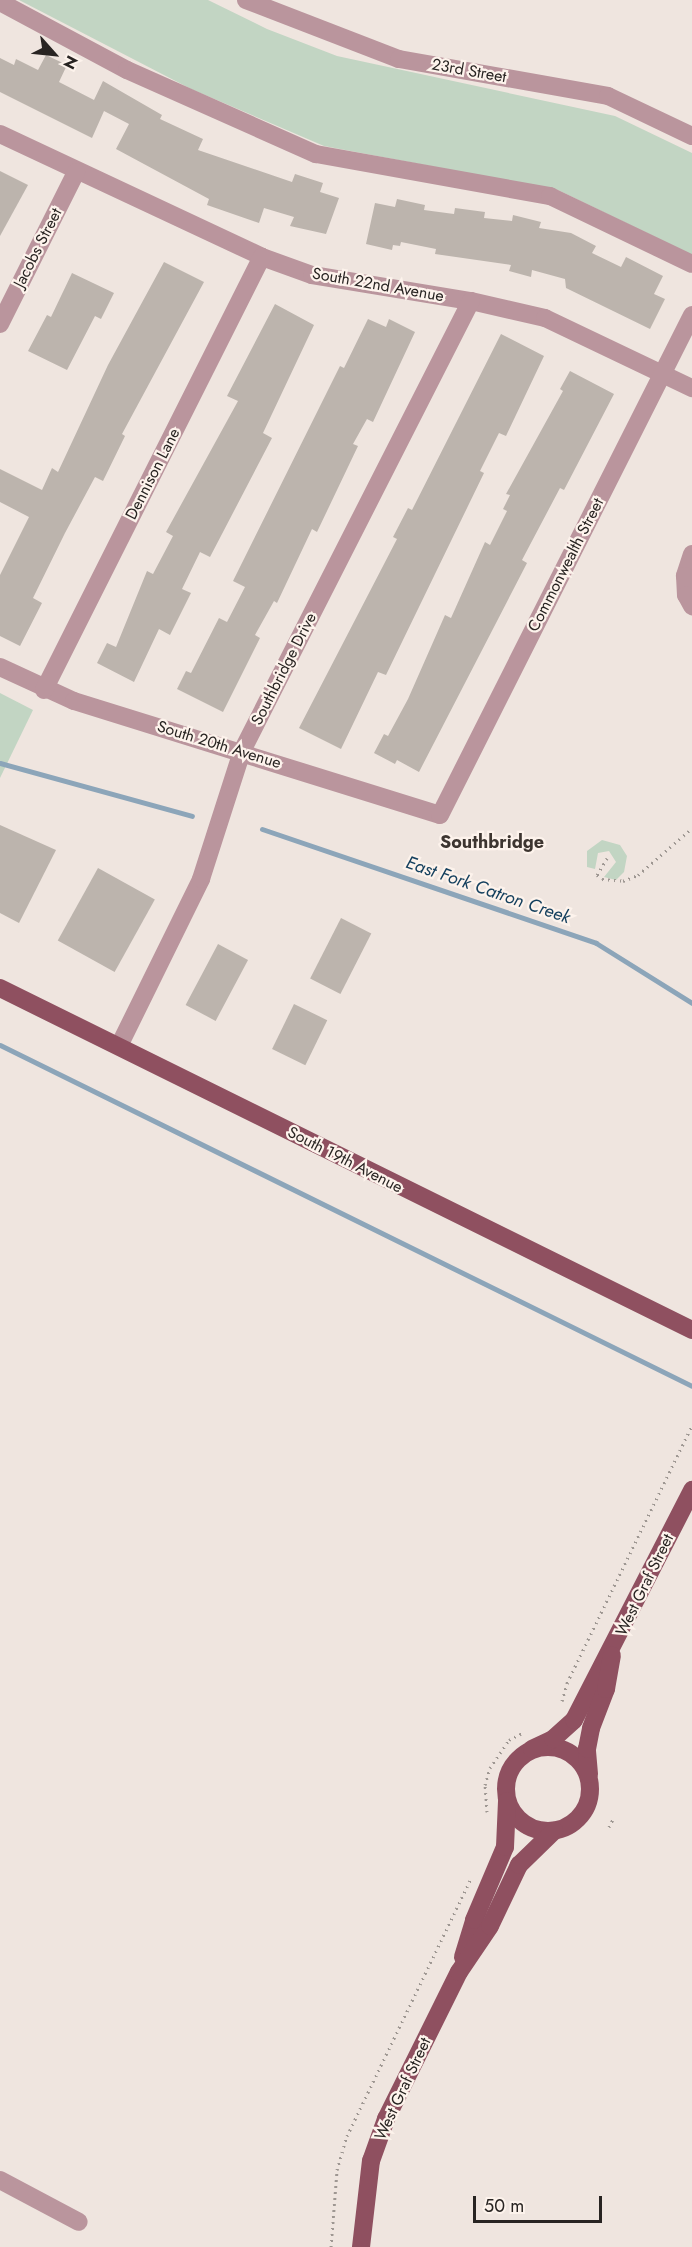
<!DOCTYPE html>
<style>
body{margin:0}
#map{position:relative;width:692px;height:2247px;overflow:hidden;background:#efe5df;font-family:Jost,sans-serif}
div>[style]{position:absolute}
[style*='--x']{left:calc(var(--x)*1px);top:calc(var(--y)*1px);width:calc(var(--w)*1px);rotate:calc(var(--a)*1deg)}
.green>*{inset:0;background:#c2d5c3}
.stream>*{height:5px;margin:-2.5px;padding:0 2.5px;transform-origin:2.5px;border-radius:2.5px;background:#8ca5b9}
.building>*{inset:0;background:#bcb4ad;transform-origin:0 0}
.path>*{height:3px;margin-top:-1.5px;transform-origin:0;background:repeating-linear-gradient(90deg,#9e9792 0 1.5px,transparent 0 6px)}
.minor>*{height:18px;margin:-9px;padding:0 9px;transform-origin:9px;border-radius:9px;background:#ba959d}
.major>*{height:18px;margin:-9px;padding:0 9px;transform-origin:9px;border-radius:9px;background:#8f5060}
.major>.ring{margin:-9px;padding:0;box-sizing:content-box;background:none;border:18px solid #8f5060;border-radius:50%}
span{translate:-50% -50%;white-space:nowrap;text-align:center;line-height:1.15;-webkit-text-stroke:4.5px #fdf3ec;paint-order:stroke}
.street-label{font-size:16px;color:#282422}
.neighbourhood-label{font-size:18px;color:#3d3530;font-weight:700}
.water-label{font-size:18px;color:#15405e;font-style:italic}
.north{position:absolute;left:24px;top:24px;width:60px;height:60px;-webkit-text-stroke:4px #fdf3ec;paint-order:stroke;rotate:117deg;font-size:16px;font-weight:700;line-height:24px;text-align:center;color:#282422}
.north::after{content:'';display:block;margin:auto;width:21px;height:27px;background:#282422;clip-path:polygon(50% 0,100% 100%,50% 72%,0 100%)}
.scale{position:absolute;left:473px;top:2196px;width:129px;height:27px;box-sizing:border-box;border:3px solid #282422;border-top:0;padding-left:8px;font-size:18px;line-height:21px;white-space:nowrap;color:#282422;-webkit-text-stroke:4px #fdf3ec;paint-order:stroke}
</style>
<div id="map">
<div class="green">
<i style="clip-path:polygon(19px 0,208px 0,267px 29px,337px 56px,615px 116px,692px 153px,692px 255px,558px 190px,324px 146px,191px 89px)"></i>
<i style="clip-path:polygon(0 693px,33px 710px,0 778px)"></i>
<i style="clip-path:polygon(602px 840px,620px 845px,627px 856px,624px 872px,616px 880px,604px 877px,616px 862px,609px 851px,598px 853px,595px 869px,587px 867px,587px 851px)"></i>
</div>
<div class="stream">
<i style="--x:0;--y:763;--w:199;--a:15.4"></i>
<i style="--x:262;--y:829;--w:353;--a:18.8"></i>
<i style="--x:596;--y:943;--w:113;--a:32"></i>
<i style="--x:0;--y:1045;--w:771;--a:26.23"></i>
</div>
<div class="building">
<i style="clip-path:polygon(46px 55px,67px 65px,59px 82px,94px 100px,103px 81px,162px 115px,160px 119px,203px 139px,198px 150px,292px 182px,295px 174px,323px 183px,320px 192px,339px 198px,326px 234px,290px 226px,294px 217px,264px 208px,259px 223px,207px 205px,209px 199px,116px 149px,129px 124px,104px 111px,92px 138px,0 92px,0 58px,14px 65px,16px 59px,38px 70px)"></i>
<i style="clip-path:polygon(0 171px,28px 185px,0 236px)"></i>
<i style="clip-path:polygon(397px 199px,425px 205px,424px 210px,454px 214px,455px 208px,485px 212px,484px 218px,512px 221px,513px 215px,541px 222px,539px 228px,571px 233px,596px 246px,592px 253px,621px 267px,626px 257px,663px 276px,654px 294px,665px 299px,650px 329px,566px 288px,565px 279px,532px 270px,531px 277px,509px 271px,511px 265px,435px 254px,436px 249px,401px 242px,400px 246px,393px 245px,392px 250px,366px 244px,375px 203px,395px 207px)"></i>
<i style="clip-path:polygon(164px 262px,204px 282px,122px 434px,125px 436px,103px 481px,95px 477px,65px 533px,33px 598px,42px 603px,20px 646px,0 636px,0 575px,29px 517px,0 502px,0 469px,42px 490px,52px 468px,58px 472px,108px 365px)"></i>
<i style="clip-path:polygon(72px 273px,114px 293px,101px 319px,95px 316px,67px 370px,28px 351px,47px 315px,51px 317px)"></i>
<i style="clip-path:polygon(275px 304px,314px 325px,263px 433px,272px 438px,210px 557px,200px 552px,182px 589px,191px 593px,170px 635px,159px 629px,134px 682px,97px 663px,107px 643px,116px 647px,147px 571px,153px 574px,173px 536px,166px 532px,238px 401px,227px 396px)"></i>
<i style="clip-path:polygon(368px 319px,386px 327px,389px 319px,415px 332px,373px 422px,367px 419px,353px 444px,358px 446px,317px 532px,312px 529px,277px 603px,274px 601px,255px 635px,260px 638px,223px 712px,177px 689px,186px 671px,191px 673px,219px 618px,227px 622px,245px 587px,233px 581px,332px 382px,340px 366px,344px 368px)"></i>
<i style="clip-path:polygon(501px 334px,544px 356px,506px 436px,499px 433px,480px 471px,484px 473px,386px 675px,378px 672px,341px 749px,299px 728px,397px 539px,393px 537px,408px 508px,412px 510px)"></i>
<i style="clip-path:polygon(570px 371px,614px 394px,564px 490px,560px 488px,522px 560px,527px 563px,419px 772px,397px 760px,395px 764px,374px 753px,384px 734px,388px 736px,408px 699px,445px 615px,451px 618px,485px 542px,490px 545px,507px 511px,503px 509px,510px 495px,506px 494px,563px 391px,560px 389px)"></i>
<i style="clip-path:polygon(0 825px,56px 850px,19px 923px,0 913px)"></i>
<i style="left:98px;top:868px;width:65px;height:83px;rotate:29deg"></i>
<i style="left:341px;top:918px;width:34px;height:68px;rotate:27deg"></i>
<i style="left:218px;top:944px;width:34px;height:69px;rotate:28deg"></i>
<i style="left:294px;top:1004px;width:37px;height:50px;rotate:26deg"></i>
</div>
<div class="path">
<i style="--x:607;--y:858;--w:20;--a:120"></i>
<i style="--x:597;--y:875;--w:6;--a:39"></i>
<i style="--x:602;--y:879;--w:21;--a:5"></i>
<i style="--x:623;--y:881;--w:16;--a:-22"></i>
<i style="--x:638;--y:875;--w:72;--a:-41"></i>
<i style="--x:562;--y:1701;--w:19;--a:-74"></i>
<i style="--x:567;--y:1683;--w:286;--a:-64.1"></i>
<i style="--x:487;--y:1812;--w:27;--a:-94"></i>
<i style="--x:485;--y:1785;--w:18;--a:-74"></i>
<i style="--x:490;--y:1768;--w:34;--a:-56"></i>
<i style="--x:509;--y:1740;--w:17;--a:-28"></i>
<i style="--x:609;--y:1827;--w:9;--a:-63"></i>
<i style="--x:331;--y:2247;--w:77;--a:-85.5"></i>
<i style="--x:337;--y:2170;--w:35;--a:-74"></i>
<i style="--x:347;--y:2136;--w:286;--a:-64.3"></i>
</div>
<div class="minor">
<i style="--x:246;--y:0;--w:164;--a:21.1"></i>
<i style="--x:399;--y:59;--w:212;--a:10"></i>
<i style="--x:608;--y:96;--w:93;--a:25.5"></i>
<i style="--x:0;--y:2;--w:144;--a:28.2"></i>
<i style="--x:127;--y:70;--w:207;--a:24"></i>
<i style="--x:316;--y:154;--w:238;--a:10.2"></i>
<i style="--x:550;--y:196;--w:157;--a:25.6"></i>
<i style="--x:0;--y:134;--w:289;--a:25.1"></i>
<i style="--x:262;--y:257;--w:53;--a:19.8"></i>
<i style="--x:312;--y:275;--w:161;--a:9.3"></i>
<i style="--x:471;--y:301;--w:76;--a:12.9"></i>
<i style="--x:545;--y:318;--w:163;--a:25.5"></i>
<i style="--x:0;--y:324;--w:170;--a:-63.4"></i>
<i style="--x:692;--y:554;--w:23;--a:108"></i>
<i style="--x:685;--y:576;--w:19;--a:87"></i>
<i style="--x:686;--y:595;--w:13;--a:61"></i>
<i style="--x:0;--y:667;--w:81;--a:24.7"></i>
<i style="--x:74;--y:701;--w:383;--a:17.3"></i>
<i style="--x:440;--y:815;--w:560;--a:-63.25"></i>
<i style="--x:44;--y:690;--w:485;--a:-63.3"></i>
<i style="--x:119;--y:1046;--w:186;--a:-63.8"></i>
<i style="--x:201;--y:879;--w:134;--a:-72.2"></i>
<i style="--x:242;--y:751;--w:505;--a:-63.03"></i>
<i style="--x:0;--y:2180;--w:89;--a:28"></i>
</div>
<div class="major">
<i style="--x:0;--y:988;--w:772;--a:26.3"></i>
<i class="ring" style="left:506px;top:1747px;width:66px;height:66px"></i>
<i style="--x:532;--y:1749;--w:23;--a:-25"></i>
<i style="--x:553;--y:1739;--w:28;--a:-42"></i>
<i style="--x:574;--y:1720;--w:259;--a:-62.8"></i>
<i style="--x:589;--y:1774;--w:25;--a:-95"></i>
<i style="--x:587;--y:1749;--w:21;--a:-79"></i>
<i style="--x:591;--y:1728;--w:42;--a:-69"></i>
<i style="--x:606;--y:1689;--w:34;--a:-80"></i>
<i style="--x:463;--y:1957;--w:39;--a:-73"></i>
<i style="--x:474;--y:1920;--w:79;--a:-67"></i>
<i style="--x:505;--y:1847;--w:46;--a:-87.5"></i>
<i style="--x:361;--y:2247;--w:87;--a:-83.4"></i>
<i style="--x:371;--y:2161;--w:45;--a:-70.3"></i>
<i style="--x:386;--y:2119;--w:164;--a:-63.6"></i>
<i style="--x:459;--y:1972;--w:55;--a:-56"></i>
<i style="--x:490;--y:1926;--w:68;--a:-64.6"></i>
<i style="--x:519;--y:1865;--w:49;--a:-44.2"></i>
</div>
<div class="street-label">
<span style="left:469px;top:71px;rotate:10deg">23rd Street</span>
<span style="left:38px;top:248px;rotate:-63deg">Jacobs Street</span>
<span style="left:378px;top:285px;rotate:10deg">South 22nd Avenue</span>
<span style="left:153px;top:474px;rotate:-63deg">Dennison Lane</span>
<span style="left:566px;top:565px;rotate:-63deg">Commonwealth Street</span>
<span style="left:284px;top:669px;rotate:-63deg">Southbridge Drive</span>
<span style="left:219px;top:745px;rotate:17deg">South 20th Avenue</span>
<span style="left:345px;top:1160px;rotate:27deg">South 19th Avenue</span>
<span style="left:645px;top:1585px;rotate:-64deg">West Graf Street</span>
<span style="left:403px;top:2089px;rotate:-65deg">West Graf Street</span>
</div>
<div class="neighbourhood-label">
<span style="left:492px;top:842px">Southbridge</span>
</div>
<div class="water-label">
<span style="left:488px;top:890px;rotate:19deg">East Fork Catron Creek</span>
</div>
<div class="north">N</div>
<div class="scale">50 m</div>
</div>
